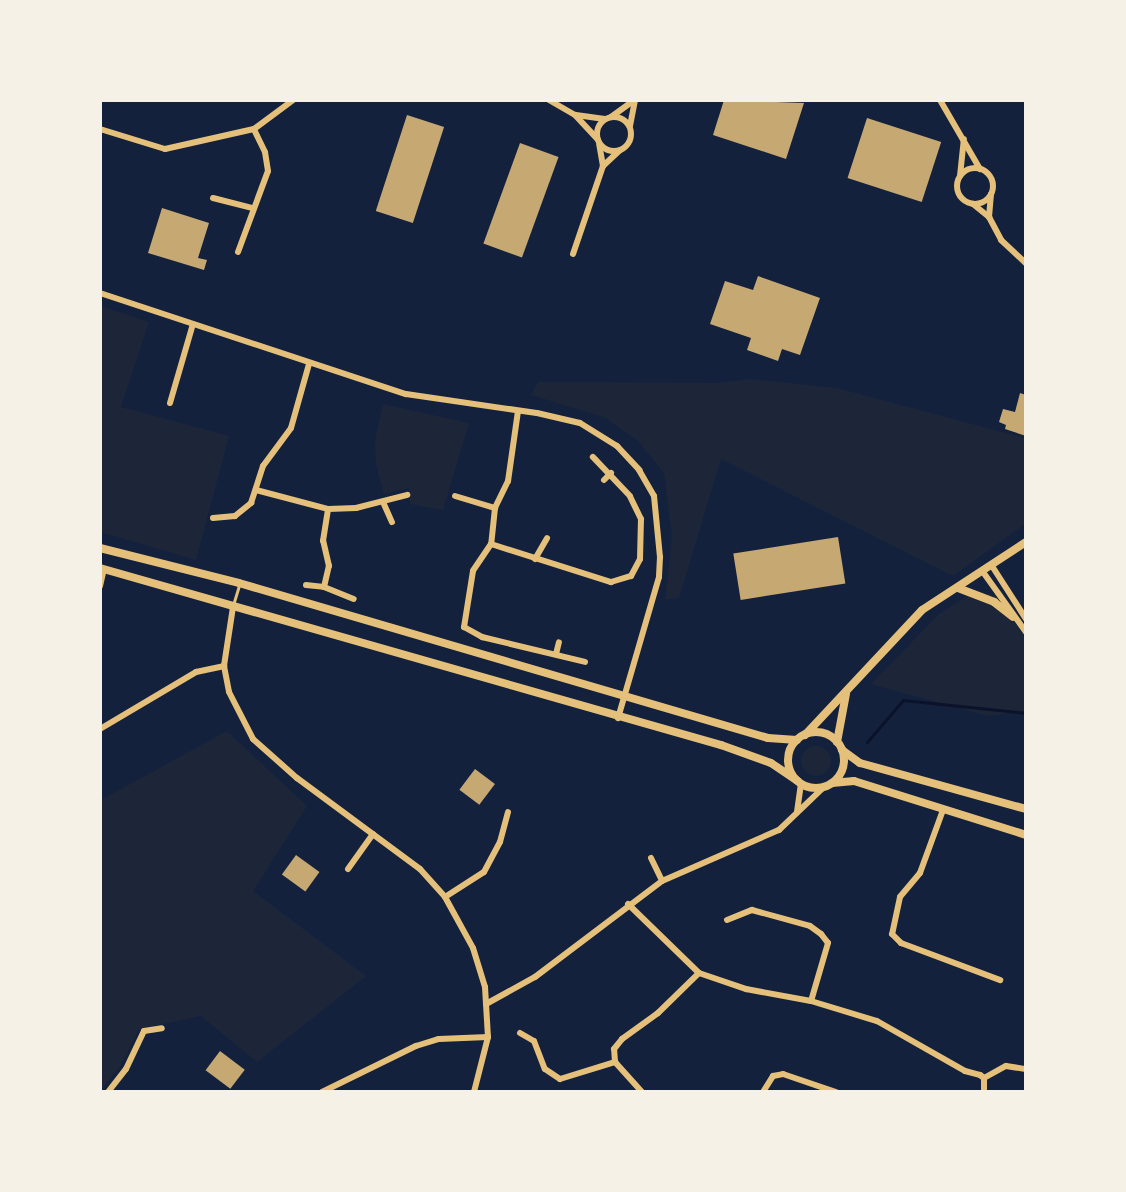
<!DOCTYPE html>
<style>
body{margin:0}
#map{position:relative;width:1126px;height:1192px;overflow:hidden;background:#14213d;font-family:"Sofia Sans Condensed",sans-serif}
div>[style]{position:absolute}
[style*='--x']{left:calc(var(--x)*1px);top:calc(var(--y)*1px);width:calc(var(--w)*1px);rotate:calc(var(--a)*1deg)}
.green>*{inset:0;background:#1d2539}
.round{border-radius:50%}
.stream>*{height:3px;margin:-1.5px;padding:0 1.5px;transform-origin:1.5px;border-radius:1.5px;background:#0b132b}
.building>*{inset:0;background:#c6a872;transform-origin:0 0}
.service>*{height:3px;margin:-1.5px;padding:0 1.5px;transform-origin:1.5px;border-radius:1.5px;background:#e5c07b}
.minor>*{height:6px;margin:-3px;padding:0 3px;transform-origin:3px;border-radius:3px;background:#e5c07b}
.minor>.ring{margin:-3px;padding:0;box-sizing:content-box;background:none;border:6px solid #e5c07b;border-radius:50%}
.tertiary>*{height:8px;margin:-4px;padding:0 4px;transform-origin:4px;border-radius:4px;background:#e5c07b}
.tertiary>.ring{margin:-4px;padding:0;box-sizing:content-box;background:none;border:8px solid #e5c07b;border-radius:50%}
span{translate:-50% -50%;white-space:nowrap;text-align:center;line-height:1.15;-webkit-text-stroke:4.5px #f6f1e7;paint-order:stroke}
.frame{position:absolute;inset:0;border:102px solid #f6f1e7;pointer-events:none}
</style>
<div id="map">
<div class="green">
<i style="clip-path:polygon(101px 306px,149px 322px,121px 407px,229px 436px,196px 560px,101px 532px)"></i>
<i style="clip-path:polygon(750px 379px,837px 388px,1025px 438px,1025px 524px,953px 576px,721px 459px,679px 598px,665px 600px,672px 536px,664px 473px,638px 441px,604px 417px,531px 395px,538px 382px,719px 383px)"></i>
<i style="clip-path:polygon(383px 404px,469px 423px,443px 510px,410px 504px,409px 488px,384px 494px,376px 465px,375px 440px)"></i>
<i style="clip-path:polygon(975px 591px,997px 595px,1025px 637px,1025px 711px,988px 716px,871px 684px,939px 614px)"></i>
<i style="clip-path:polygon(227px 731px,307px 806px,253px 891px,366px 976px,257px 1062px,201px 1016px,139px 1029px,120px 1067px,101px 1090px,101px 800px)"></i>
<i class="round" style="left:801px;top:746px;width:30px;height:30px"></i>
</div>
<div class="stream">
<i style="--x:867;--y:742;--w:55;--a:-49.4"></i>
<i style="--x:903;--y:700;--w:124;--a:6"></i>
</div>
<div class="building">
<i style="clip-path:polygon(724px 100px,804px 103px,786px 159px,713px 135px)"></i>
<i style="left:407px;top:115px;width:39px;height:101px;rotate:18deg"></i>
<i style="left:867px;top:118px;width:78px;height:63px;rotate:18deg"></i>
<i style="left:520px;top:143px;width:41px;height:107px;rotate:20deg"></i>
<i style="clip-path:polygon(162px 208px,209px 223px,198px 258px,207px 260px,204px 270px,148px 253px)"></i>
<i style="clip-path:polygon(758px 276px,820px 298px,800px 355px,782px 349px,778px 361px,747px 350px,751px 338px,710px 324px,725px 281px,753px 290px)"></i>
<i style="clip-path:polygon(1020px 393px,1026px 395px,1026px 436px,1005px 429px,1006px 425px,999px 422px,1003px 409px,1015px 412px)"></i>
<i style="left:838px;top:537px;width:47px;height:106px;rotate:81deg"></i>
<i style="left:475px;top:769px;width:25px;height:26px;rotate:37deg"></i>
<i style="left:296px;top:855px;width:29px;height:24px;rotate:36deg"></i>
<i style="left:220px;top:1051px;width:31px;height:24px;rotate:37deg"></i>
</div>
<div class="service">
<i style="--x:233;--y:605;--w:21;--a:-73"></i>
</div>
<div class="minor">
<i style="--x:549;--y:100;--w:30;--a:30"></i>
<i style="--x:575;--y:115;--w:33;--a:47"></i>
<i style="--x:940;--y:100;--w:80;--a:59.9"></i>
<i style="--x:576;--y:115;--w:29;--a:8"></i>
<i class="ring" style="left:597px;top:117px;width:28px;height:28px"></i>
<i style="--x:611;--y:117;--w:29;--a:-36"></i>
<i style="--x:630;--y:126;--w:26;--a:-79"></i>
<i style="--x:100;--y:129;--w:68;--a:17.1"></i>
<i style="--x:165;--y:149;--w:91;--a:-12.7"></i>
<i style="--x:254;--y:129;--w:49;--a:-36.6"></i>
<i style="--x:603;--y:166;--w:23;--a:-43"></i>
<i class="ring" style="left:957px;top:168px;width:30px;height:30px"></i>
<i style="--x:960;--y:176;--w:37;--a:-84"></i>
<i style="--x:213;--y:198;--w:40;--a:14.4"></i>
<i style="--x:973;--y:204;--w:21;--a:39"></i>
<i style="--x:989;--y:217;--w:26;--a:62"></i>
<i style="--x:1001;--y:240;--w:34;--a:43"></i>
<i style="--x:989;--y:217;--w:23;--a:-85"></i>
<i style="--x:238;--y:252;--w:86;--a:-69.7"></i>
<i style="--x:268;--y:171;--w:19;--a:-99"></i>
<i style="--x:265;--y:152;--w:25;--a:-116"></i>
<i style="--x:573;--y:254;--w:93;--a:-71.2"></i>
<i style="--x:603;--y:166;--w:22;--a:-100"></i>
<i style="--x:100;--y:293;--w:322;--a:18.3"></i>
<i style="--x:406;--y:394;--w:132;--a:8.3"></i>
<i style="--x:537;--y:413;--w:44;--a:13.1"></i>
<i style="--x:580;--y:423;--w:44;--a:31.9"></i>
<i style="--x:617;--y:446;--w:33;--a:47"></i>
<i style="--x:639;--y:470;--w:30;--a:60"></i>
<i style="--x:654;--y:496;--w:61;--a:84.4"></i>
<i style="--x:660;--y:557;--w:20;--a:93"></i>
<i style="--x:659;--y:577;--w:147;--a:106.2"></i>
<i style="--x:170;--y:403;--w:82;--a:-73.8"></i>
<i style="--x:518;--y:411;--w:71;--a:98.1"></i>
<i style="--x:508;--y:481;--w:30;--a:116"></i>
<i style="--x:495;--y:508;--w:36;--a:96"></i>
<i style="--x:491;--y:544;--w:32;--a:124"></i>
<i style="--x:473;--y:571;--w:57;--a:99.1"></i>
<i style="--x:464;--y:627;--w:21;--a:29"></i>
<i style="--x:482;--y:637;--w:106;--a:13.6"></i>
<i style="--x:604;--y:480;--w:10;--a:-45"></i>
<i style="--x:256;--y:490;--w:74;--a:14.8"></i>
<i style="--x:328;--y:509;--w:28;--a:-2"></i>
<i style="--x:356;--y:508;--w:53;--a:-14.3"></i>
<i style="--x:455;--y:496;--w:42;--a:16.7"></i>
<i style="--x:383;--y:502;--w:22;--a:66"></i>
<i style="--x:213;--y:518;--w:22;--a:-5"></i>
<i style="--x:235;--y:516;--w:21;--a:-39"></i>
<i style="--x:251;--y:503;--w:39;--a:-72"></i>
<i style="--x:263;--y:466;--w:47;--a:-53.6"></i>
<i style="--x:291;--y:428;--w:66;--a:-74.3"></i>
<i style="--x:491;--y:544;--w:126;--a:17.6"></i>
<i style="--x:611;--y:582;--w:21;--a:-17"></i>
<i style="--x:631;--y:576;--w:19;--a:-62"></i>
<i style="--x:640;--y:559;--w:40;--a:-88.6"></i>
<i style="--x:641;--y:519;--w:25;--a:-116"></i>
<i style="--x:630;--y:496;--w:54;--a:-133.5"></i>
<i style="--x:535;--y:559;--w:24;--a:-60"></i>
<i style="--x:992;--y:566;--w:63;--a:57.3"></i>
<i style="--x:983;--y:572;--w:74;--a:54.4"></i>
<i style="--x:306;--y:585;--w:18;--a:6"></i>
<i style="--x:324;--y:587;--w:32;--a:22"></i>
<i style="--x:100;--y:586;--w:17;--a:-77"></i>
<i style="--x:324;--y:587;--w:22;--a:-77"></i>
<i style="--x:329;--y:566;--w:26;--a:-103"></i>
<i style="--x:323;--y:541;--w:32;--a:-81"></i>
<i style="--x:233;--y:607;--w:60;--a:98.7"></i>
<i style="--x:224;--y:666;--w:26;--a:79"></i>
<i style="--x:229;--y:692;--w:53;--a:62.9"></i>
<i style="--x:253;--y:739;--w:59;--a:41.6"></i>
<i style="--x:297;--y:778;--w:153;--a:36.5"></i>
<i style="--x:420;--y:869;--w:38;--a:48"></i>
<i style="--x:445;--y:897;--w:58;--a:61.2"></i>
<i style="--x:473;--y:948;--w:41;--a:72.9"></i>
<i style="--x:485;--y:987;--w:50;--a:86.6"></i>
<i style="--x:488;--y:1037;--w:57;--a:104.3"></i>
<i style="--x:556;--y:654;--w:12;--a:-76"></i>
<i style="--x:100;--y:729;--w:112;--a:-30.7"></i>
<i style="--x:196;--y:672;--w:29;--a:-12"></i>
<i style="--x:943;--y:810;--w:67;--a:110.1"></i>
<i style="--x:920;--y:873;--w:31;--a:130"></i>
<i style="--x:900;--y:897;--w:38;--a:102"></i>
<i style="--x:892;--y:934;--w:13;--a:45"></i>
<i style="--x:901;--y:943;--w:106;--a:20.5"></i>
<i style="--x:797;--y:812;--w:29;--a:-82"></i>
<i style="--x:651;--y:858;--w:25;--a:64"></i>
<i style="--x:348;--y:869;--w:43;--a:-54.5"></i>
<i style="--x:445;--y:897;--w:46;--a:-32.7"></i>
<i style="--x:484;--y:872;--w:34;--a:-62"></i>
<i style="--x:500;--y:842;--w:31;--a:-75"></i>
<i style="--x:628;--y:904;--w:99;--a:44.2"></i>
<i style="--x:699;--y:973;--w:50;--a:18.8"></i>
<i style="--x:746;--y:989;--w:66;--a:10.5"></i>
<i style="--x:811;--y:1001;--w:69;--a:16.9"></i>
<i style="--x:877;--y:1021;--w:101;--a:29.6"></i>
<i style="--x:965;--y:1071;--w:16;--a:15"></i>
<i style="--x:980;--y:1075;--w:5;--a:37"></i>
<i style="--x:984;--y:1078;--w:14;--a:90"></i>
<i style="--x:727;--y:920;--w:27;--a:-22"></i>
<i style="--x:752;--y:910;--w:60;--a:15.4"></i>
<i style="--x:810;--y:926;--w:14;--a:36"></i>
<i style="--x:821;--y:934;--w:11;--a:52"></i>
<i style="--x:828;--y:943;--w:60;--a:106.3"></i>
<i style="--x:486;--y:1004;--w:56;--a:-28.9"></i>
<i style="--x:535;--y:977;--w:159;--a:-37.1"></i>
<i style="--x:662;--y:881;--w:128;--a:-23.6"></i>
<i style="--x:779;--y:830;--w:62;--a:-43.7"></i>
<i style="--x:520;--y:1033;--w:16;--a:30"></i>
<i style="--x:534;--y:1041;--w:30;--a:69"></i>
<i style="--x:545;--y:1069;--w:18;--a:34"></i>
<i style="--x:560;--y:1079;--w:58;--a:-17.2"></i>
<i style="--x:615;--y:1062;--w:13;--a:-94"></i>
<i style="--x:614;--y:1049;--w:13;--a:-51"></i>
<i style="--x:622;--y:1039;--w:44;--a:-35.8"></i>
<i style="--x:658;--y:1013;--w:57;--a:-44.3"></i>
<i style="--x:615;--y:1062;--w:40;--a:48"></i>
<i style="--x:984;--y:1078;--w:25;--a:-29"></i>
<i style="--x:1006;--y:1066;--w:20;--a:9"></i>
<i style="--x:108;--y:1092;--w:29;--a:-52"></i>
<i style="--x:126;--y:1069;--w:42;--a:-64.7"></i>
<i style="--x:144;--y:1031;--w:18;--a:-9"></i>
<i style="--x:322;--y:1092;--w:105;--a:-26.1"></i>
<i style="--x:416;--y:1046;--w:24;--a:-17"></i>
<i style="--x:439;--y:1039;--w:49;--a:-2.3"></i>
<i style="--x:763;--y:1092;--w:19;--a:-58"></i>
<i style="--x:773;--y:1076;--w:10;--a:-11"></i>
<i style="--x:783;--y:1074;--w:56;--a:18.8"></i>
</div>
<div class="tertiary">
<i style="--x:100;--y:548;--w:143;--a:14.1"></i>
<i style="--x:239;--y:583;--w:551;--a:16.33"></i>
<i style="--x:768;--y:738;--w:29;--a:4"></i>
<i style="--x:100;--y:568;--w:646;--a:15.91"></i>
<i style="--x:721;--y:745;--w:53;--a:19.8"></i>
<i style="--x:771;--y:763;--w:32;--a:34"></i>
<i style="--x:958;--y:588;--w:39;--a:21"></i>
<i style="--x:994;--y:602;--w:24;--a:38"></i>
<i class="ring" style="left:788px;top:732px;width:48px;height:48px"></i>
<i style="--x:805;--y:735;--w:171;--a:-46.9"></i>
<i style="--x:922;--y:610;--w:124;--a:-33.2"></i>
<i style="--x:837;--y:742;--w:49;--a:-79.4"></i>
<i style="--x:842;--y:750;--w:22;--a:36"></i>
<i style="--x:860;--y:763;--w:172;--a:15.5"></i>
<i style="--x:832;--y:783;--w:22;--a:-5"></i>
<i style="--x:854;--y:781;--w:180;--a:17.4"></i>
</div>
<div class="frame"></div>
</div>
